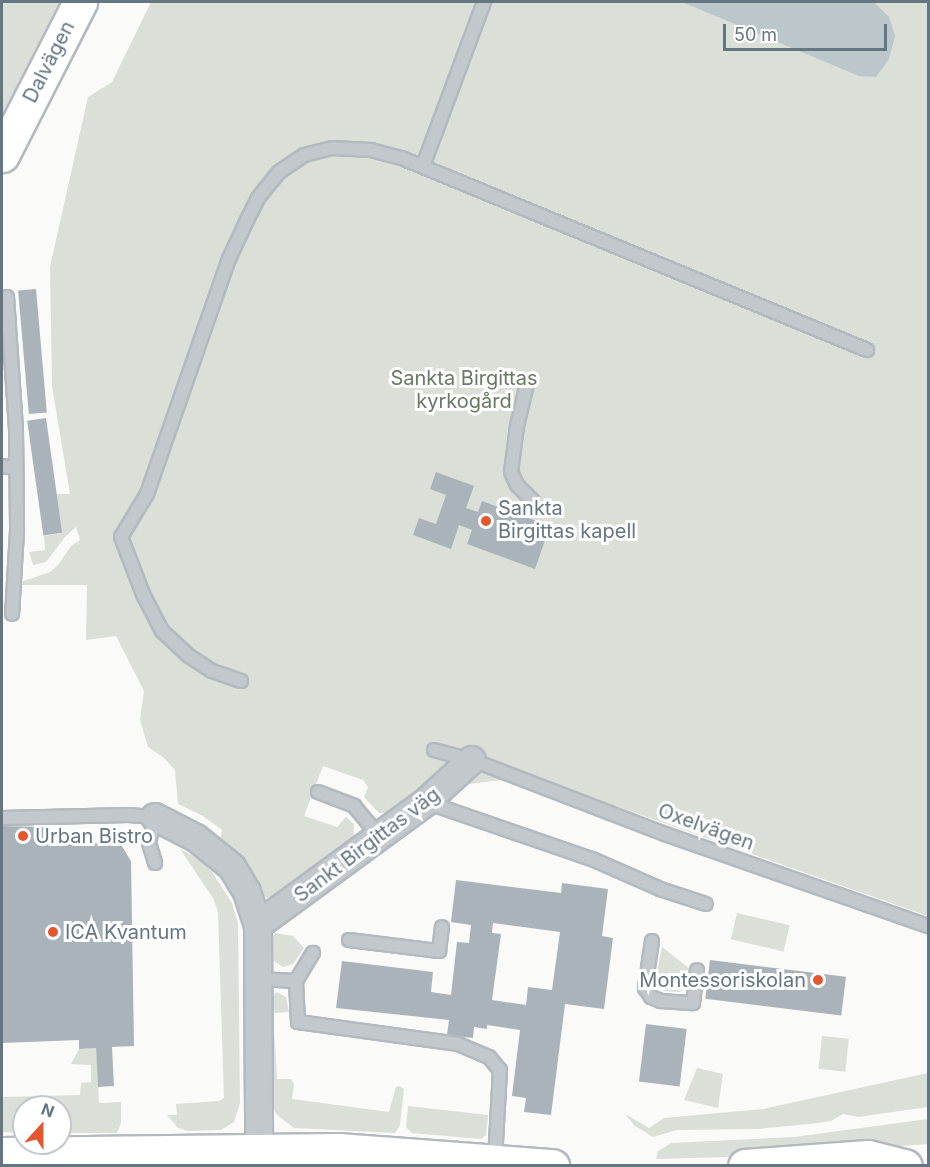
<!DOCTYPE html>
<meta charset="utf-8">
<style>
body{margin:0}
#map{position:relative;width:930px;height:1167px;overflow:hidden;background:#fafaf8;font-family:Inter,sans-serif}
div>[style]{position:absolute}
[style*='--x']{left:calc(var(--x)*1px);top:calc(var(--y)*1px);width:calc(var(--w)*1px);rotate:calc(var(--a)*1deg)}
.green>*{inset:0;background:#dadfd7;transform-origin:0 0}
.water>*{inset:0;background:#bbc7cb}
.building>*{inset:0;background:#aab3b9;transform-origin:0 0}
.roads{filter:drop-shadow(2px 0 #b3babf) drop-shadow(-2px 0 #b3babf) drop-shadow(0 2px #b3babf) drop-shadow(0 -2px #b3babf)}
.lane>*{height:12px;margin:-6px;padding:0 6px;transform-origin:6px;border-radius:6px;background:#c3c8cc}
.street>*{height:26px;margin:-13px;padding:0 13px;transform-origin:13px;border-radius:13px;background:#c3c8cc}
.secondary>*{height:33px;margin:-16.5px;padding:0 16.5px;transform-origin:16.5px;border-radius:16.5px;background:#fff}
.dots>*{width:16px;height:16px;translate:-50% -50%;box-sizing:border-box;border:3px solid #fff;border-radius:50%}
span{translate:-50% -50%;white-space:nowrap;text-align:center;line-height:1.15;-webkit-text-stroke:6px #fff;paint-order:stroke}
.street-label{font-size:20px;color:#657683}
.park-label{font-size:20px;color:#687a64}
.poi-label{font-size:20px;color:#657683}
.left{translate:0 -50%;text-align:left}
.right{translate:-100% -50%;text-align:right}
.frame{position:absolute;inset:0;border:3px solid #657683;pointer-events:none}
.north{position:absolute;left:12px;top:1095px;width:60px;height:60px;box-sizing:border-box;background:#fff;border:2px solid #c1c8cd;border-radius:50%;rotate:21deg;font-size:16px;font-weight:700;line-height:24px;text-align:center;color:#657683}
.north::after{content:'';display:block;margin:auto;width:21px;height:27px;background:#e4572e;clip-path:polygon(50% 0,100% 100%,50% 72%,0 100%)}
.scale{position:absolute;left:723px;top:24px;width:164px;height:27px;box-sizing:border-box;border:3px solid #657683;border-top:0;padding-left:8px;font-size:18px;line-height:21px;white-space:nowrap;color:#657683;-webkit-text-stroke:4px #fff;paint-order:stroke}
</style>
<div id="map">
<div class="green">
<i style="clip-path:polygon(2px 2px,59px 2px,2px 115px)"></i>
<i style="clip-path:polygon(151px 2px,928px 2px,928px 916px,531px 776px,423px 790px,397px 810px,386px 813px,379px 813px,364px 797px,368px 787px,363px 780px,323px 766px,304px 816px,337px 827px,346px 817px,354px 824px,353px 844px,273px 901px,260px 894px,220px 842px,222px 830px,203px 816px,178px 804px,175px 770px,163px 757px,148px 747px,140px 720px,144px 691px,116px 636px,86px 640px,87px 585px,21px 585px,21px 582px,50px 572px,58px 565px,71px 546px,80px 540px,76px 527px,65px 537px,46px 562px,33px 565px,29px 552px,45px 550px,44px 536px,62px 533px,56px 494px,70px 494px,52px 386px,50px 267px,88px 97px,112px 82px)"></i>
<i style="clip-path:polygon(180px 849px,197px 858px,212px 872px,232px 903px,238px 923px,240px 1103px,234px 1122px,221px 1130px,188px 1131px,178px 1128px,167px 1115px,177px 1115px,176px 1104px,219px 1101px,224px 1098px,218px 912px,213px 898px)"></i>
<i style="left:737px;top:913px;width:54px;height:27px;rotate:13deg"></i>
<i style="clip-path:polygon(275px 933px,293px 936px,304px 948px,293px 964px,283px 967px,269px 958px,270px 941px)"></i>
<i style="clip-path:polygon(662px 947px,690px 969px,687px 988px,679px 992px,664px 991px,655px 982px)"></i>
<i style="clip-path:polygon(277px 992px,286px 997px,289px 1012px,273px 1013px,277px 1079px,291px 1079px,294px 1084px,292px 1099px,389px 1112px,396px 1087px,399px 1086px,404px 1089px,400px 1125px,395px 1133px,294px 1128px,276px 1114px,270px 1101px,268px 1007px,271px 997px)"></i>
<i style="left:822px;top:1036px;width:27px;height:33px;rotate:6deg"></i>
<i style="clip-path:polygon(96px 1048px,99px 1103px,121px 1102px,121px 1123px,117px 1133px,60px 1133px,60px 1107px,24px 1107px,24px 1133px,2px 1132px,2px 1097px,80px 1095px,81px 1083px,91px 1082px,91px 1065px,71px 1064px,79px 1049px)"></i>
<i style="clip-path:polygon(697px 1068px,723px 1074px,718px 1108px,684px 1100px)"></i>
<i style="clip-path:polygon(928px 1073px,928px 1107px,858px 1117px,843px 1114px,831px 1121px,819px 1123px,758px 1129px,677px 1130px,653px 1137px,635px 1126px,625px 1114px,649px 1128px,664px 1118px,763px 1109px)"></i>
<i style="clip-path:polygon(408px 1106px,488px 1115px,486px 1135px,481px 1139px,412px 1133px,406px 1127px)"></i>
<i style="clip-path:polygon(928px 1119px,928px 1144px,762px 1156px,656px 1159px,658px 1151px,671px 1143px,794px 1137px)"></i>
</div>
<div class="water">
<i style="clip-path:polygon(682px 2px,874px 2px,889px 17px,895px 36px,889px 59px,876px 77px,859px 76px)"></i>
</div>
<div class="building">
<i style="left:36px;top:289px;width:124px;height:18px;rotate:85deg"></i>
<i style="left:46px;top:418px;width:116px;height:19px;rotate:82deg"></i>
<i style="clip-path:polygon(436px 472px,474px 486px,466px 508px,478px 512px,482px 501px,550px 526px,535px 569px,467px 544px,472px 530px,459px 525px,451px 549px,413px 535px,419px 518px,436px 524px,446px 495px,430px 489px)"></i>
<i style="clip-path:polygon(2px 826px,48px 827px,59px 844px,120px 843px,131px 861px,134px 1046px,112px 1047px,114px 1086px,98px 1087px,96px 1048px,79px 1049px,79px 1040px,2px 1043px)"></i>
<i style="clip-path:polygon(evenodd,456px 880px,561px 893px,562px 883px,608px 889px,602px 936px,613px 938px,604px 1009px,565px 1004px,551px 1115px,524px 1112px,526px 1098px,512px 1096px,520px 1030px,487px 1025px,487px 1029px,474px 1027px,473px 1038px,447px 1035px,449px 1020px,336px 1008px,342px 961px,433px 972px,431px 992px,451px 995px,457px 942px,469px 943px,471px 925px,451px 922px,456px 880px,493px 923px,560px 932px,552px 990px,528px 987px,526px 1005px,492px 1000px,501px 934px,492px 933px,493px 923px)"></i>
<i style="left:710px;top:960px;width:137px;height:39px;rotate:7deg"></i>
<i style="left:646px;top:1024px;width:41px;height:58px;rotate:7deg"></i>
</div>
<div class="roads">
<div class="lane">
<i style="--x:423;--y:166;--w:175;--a:-69.6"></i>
<i style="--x:7;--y:297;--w:132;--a:86.1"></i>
<i style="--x:16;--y:429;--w:102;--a:89.4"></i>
<i style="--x:17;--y:531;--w:83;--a:93.4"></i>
<i style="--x:527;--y:384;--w:43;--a:103.4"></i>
<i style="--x:517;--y:426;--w:46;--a:97.4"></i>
<i style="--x:511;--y:472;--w:14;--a:65"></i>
<i style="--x:517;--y:485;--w:23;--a:45"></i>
<i style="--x:2;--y:466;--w:14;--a:8"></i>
<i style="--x:241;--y:681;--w:31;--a:-161"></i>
<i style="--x:212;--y:671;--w:27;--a:-147"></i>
<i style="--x:189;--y:656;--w:37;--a:-137"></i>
<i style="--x:162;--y:631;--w:42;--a:-117.2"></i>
<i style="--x:143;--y:594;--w:61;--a:-111.1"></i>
<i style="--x:121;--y:537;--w:50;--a:-58.8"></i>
<i style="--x:147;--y:494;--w:249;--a:-70.8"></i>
<i style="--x:229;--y:259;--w:43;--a:-65.2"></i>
<i style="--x:247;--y:220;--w:25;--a:-63"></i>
<i style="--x:258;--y:198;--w:33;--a:-51"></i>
<i style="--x:279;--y:172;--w:30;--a:-34"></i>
<i style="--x:304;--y:155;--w:29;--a:-14"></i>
<i style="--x:332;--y:148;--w:39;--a:3"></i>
<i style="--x:371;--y:150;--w:34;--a:15"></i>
<i style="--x:404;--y:159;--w:501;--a:22.42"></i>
<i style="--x:434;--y:750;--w:39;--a:15"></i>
<i style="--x:472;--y:760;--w:207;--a:21"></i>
<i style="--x:665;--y:834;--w:279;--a:19.3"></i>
<i style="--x:318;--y:792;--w:39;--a:21"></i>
<i style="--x:354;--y:806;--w:39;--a:50"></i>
<i style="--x:426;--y:802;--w:176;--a:19"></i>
<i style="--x:592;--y:859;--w:74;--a:23.8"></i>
<i style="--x:660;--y:889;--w:48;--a:18.1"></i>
<i style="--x:2;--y:818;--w:126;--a:-1.4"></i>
<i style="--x:128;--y:815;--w:27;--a:4"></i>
<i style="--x:155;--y:817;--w:27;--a:103"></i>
<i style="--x:149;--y:843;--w:21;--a:73"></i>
<i style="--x:349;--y:940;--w:91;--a:7"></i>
<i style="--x:439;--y:951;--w:24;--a:-83"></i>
<i style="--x:652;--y:941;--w:48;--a:98.5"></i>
<i style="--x:645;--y:988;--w:11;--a:56"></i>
<i style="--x:651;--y:997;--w:11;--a:22"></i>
<i style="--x:661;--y:1001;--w:32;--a:4"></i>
<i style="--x:693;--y:1003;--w:33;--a:-83"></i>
<i style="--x:258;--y:979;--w:38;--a:3"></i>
<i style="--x:296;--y:981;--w:41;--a:87.2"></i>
<i style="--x:298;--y:1022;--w:162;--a:7.8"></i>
<i style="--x:458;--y:1044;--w:34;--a:23"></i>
<i style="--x:489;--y:1057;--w:17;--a:50"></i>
<i style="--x:500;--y:1070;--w:89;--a:93.2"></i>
<i style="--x:296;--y:981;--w:33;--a:-59"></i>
</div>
<div class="street">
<i style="--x:155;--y:817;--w:46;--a:27.1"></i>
<i style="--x:196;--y:838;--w:46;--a:38.9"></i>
<i style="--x:232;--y:867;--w:29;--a:59"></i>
<i style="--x:247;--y:892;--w:35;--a:72"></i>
<i style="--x:258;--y:925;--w:225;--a:89.7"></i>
<i style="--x:258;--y:925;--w:208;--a:-36.2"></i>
<i style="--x:426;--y:802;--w:62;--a:-42.4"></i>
</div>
<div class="secondary">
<i style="--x:2;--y:155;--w:172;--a:-63"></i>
<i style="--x:2;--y:1154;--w:336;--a:-0.7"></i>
<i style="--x:338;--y:1150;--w:215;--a:4.3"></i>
<i style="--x:745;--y:1166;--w:123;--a:-4.2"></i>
<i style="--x:868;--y:1157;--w:38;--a:14"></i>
</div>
</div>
<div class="dots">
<i style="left:486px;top:521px;background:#e4572e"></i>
<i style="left:23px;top:836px;background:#e4572e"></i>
<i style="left:53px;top:932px;background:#e4572e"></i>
<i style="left:818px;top:980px;background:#e4572e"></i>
</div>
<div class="street-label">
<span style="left:49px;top:62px;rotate:-63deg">Dalvägen</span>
<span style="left:706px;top:827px;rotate:20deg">Oxelvägen</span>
<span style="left:367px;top:845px;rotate:-37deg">Sankt Birgittas väg</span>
</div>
<div class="park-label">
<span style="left:464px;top:390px">Sankta Birgittas<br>kyrkogård</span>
</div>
<div class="poi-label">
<span class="left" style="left:498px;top:520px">Sankta<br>Birgittas kapell</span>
<span class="left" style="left:35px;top:836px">Urban Bistro</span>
<span class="left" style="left:65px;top:932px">ICA Kvantum</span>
<span class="right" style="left:806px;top:980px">Montessoriskolan</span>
</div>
<div class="frame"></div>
<div class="north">N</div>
<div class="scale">50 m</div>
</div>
